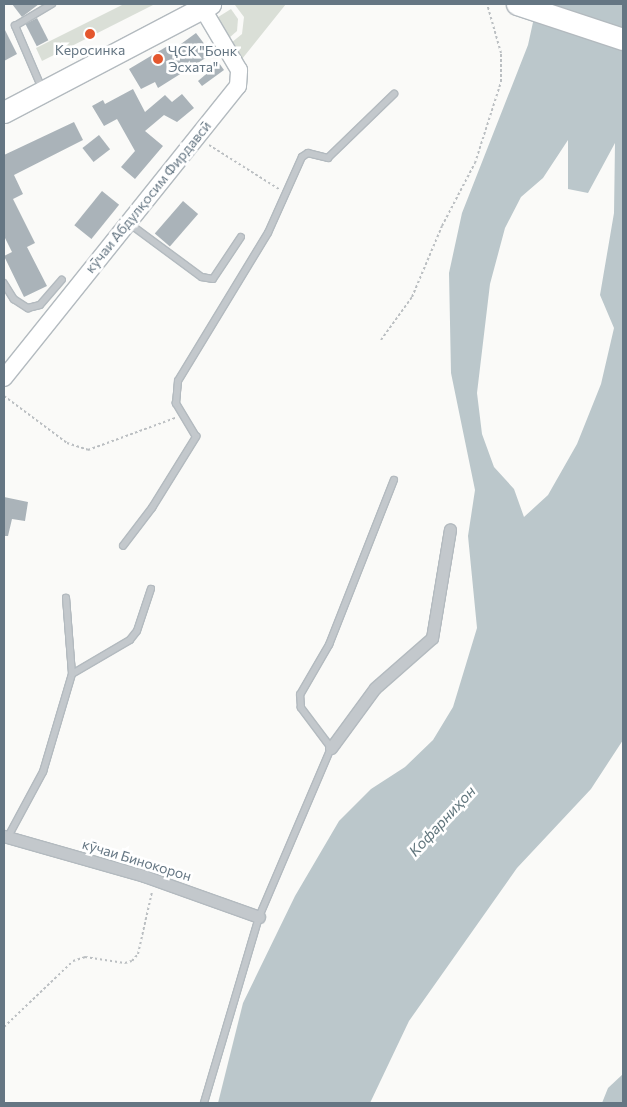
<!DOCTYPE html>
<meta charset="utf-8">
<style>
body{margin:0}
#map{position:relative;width:627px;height:1107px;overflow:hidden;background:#fafaf8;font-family:Commissioner,sans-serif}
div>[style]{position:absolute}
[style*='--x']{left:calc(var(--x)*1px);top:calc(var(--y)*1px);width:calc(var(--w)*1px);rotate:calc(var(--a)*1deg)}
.green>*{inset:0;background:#dadfd7}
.water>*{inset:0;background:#bbc7cb}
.building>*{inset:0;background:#aab3b9;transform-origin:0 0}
.path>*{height:2px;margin-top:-1px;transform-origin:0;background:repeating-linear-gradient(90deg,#bbbfc2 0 2.5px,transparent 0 5px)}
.roads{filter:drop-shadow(1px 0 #b3babf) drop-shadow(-1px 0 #b3babf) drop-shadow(0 1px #b3babf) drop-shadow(0 -1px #b3babf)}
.lane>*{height:5.5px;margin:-2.75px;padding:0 2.75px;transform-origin:2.75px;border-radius:2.75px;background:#c3c8cc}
.street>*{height:11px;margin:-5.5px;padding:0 5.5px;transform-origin:5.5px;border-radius:5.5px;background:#c3c8cc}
.secondary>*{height:16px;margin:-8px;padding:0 8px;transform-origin:8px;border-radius:8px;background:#fff}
.highway>*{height:21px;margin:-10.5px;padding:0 10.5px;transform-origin:10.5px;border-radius:10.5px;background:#fff}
.dots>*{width:14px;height:14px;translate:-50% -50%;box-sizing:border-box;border:2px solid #fff;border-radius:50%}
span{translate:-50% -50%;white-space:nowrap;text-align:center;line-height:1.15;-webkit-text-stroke:5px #fff;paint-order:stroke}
.poi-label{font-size:14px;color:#657683}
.left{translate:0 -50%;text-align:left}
.street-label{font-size:14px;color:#657683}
.water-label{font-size:15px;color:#60757c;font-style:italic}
.frame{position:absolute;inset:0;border:5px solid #657683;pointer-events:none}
</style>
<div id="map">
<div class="green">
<i style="clip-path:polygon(124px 4px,155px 4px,42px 61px,36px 48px)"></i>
<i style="clip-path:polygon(286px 4px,242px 59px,231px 43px,242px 34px,244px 17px,235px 5px)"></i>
<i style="clip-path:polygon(231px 9px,238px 19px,237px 31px,229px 38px,215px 19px)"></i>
</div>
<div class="water">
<i style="clip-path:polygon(evenodd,537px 4px,623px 4px,623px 740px,591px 789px,517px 868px,409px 1021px,370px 1103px,218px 1103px,243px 1003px,295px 896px,339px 821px,371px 789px,405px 767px,433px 740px,453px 707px,477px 628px,468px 536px,475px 490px,451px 373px,449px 273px,462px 213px,528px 45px,537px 4px,568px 140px,568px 189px,588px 193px,615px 143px,614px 213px,600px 295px,614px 328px,601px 384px,577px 444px,548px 495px,524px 517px,514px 489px,494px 467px,482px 434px,477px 393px,490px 284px,505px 228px,521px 197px,543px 178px,568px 140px)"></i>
<i style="clip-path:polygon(623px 1074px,623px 1103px,602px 1103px,608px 1088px)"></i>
</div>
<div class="building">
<i style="clip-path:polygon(12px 4px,39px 4px,22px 17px)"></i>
<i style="left:37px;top:18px;width:25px;height:13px;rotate:63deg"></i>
<i style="clip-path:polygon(4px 28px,17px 54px,4px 61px)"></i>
<i style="clip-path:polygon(196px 33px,212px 54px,158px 88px,155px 82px,141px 89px,129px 69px,171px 44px,174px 49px)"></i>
<i style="clip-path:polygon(219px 63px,224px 70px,202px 86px,198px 81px)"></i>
<i style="clip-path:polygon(133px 89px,145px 112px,165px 95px,172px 102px,182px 94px,194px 108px,177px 122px,164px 115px,145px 131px,163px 146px,135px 179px,121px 167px,135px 151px,117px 119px,104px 126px,92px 106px,103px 100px,105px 104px)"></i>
<i style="clip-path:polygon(74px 122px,83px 140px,14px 175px,23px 194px,13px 199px,35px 243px,27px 247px,47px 286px,24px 297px,4px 256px,12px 252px,4px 236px,4px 155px)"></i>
<i style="left:99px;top:135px;width:18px;height:21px;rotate:52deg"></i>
<i style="left:102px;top:191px;width:22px;height:44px;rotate:39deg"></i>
<i style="left:183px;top:201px;width:20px;height:43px;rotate:41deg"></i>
<i style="clip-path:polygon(4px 497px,28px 502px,25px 521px,12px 519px,8px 536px,4px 536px)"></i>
</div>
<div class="path">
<i style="--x:209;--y:145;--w:83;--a:32.2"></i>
<i style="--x:381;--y:340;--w:53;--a:-54.2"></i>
<i style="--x:412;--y:297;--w:77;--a:-67.1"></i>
<i style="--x:442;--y:226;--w:71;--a:-62.4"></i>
<i style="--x:475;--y:163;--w:85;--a:-72.2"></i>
<i style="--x:501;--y:82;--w:29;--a:-90"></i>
<i style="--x:501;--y:53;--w:51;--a:-105.9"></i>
<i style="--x:4;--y:396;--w:79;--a:36.7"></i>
<i style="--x:67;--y:443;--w:22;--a:18"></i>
<i style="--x:88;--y:450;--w:93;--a:-20.2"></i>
<i style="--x:4;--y:1027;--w:95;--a:-43.7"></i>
<i style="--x:73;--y:961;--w:13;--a:-18"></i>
<i style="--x:85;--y:957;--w:40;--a:8.5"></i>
<i style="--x:125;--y:963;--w:7;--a:-16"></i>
<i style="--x:132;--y:961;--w:9;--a:-49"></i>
<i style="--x:138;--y:954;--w:64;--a:-77.3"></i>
</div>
<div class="roads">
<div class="lane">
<i style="--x:39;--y:82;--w:61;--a:-113.2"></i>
<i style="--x:15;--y:26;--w:43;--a:-30.7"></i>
<i style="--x:130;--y:224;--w:89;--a:36.4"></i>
<i style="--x:202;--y:277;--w:11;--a:10"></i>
<i style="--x:213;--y:279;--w:50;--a:-56.3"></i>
<i style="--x:4;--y:283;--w:19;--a:58"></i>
<i style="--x:14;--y:299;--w:17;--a:33"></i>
<i style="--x:28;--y:308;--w:12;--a:-14"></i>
<i style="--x:40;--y:305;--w:33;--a:-49"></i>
<i style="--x:123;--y:546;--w:48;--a:-52.7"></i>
<i style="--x:152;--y:508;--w:84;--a:-58.2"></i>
<i style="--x:196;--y:437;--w:39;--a:-121"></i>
<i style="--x:176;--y:404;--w:23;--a:-85"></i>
<i style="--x:178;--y:381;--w:173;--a:-58.7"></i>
<i style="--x:268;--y:233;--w:83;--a:-65.9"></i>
<i style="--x:302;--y:157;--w:7;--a:-34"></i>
<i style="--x:308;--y:153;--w:21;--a:14"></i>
<i style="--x:328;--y:158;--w:92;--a:-44.1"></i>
<i style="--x:72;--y:674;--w:67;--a:-30.4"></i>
<i style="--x:130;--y:640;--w:11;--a:-52"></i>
<i style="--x:137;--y:631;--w:44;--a:-71.6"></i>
<i style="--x:8;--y:837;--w:74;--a:-61.7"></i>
<i style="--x:43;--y:772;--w:102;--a:-73.5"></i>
<i style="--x:72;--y:674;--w:76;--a:-94.5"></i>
<i style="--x:204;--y:1103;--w:194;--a:-73.5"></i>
<i style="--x:259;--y:917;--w:184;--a:-66.9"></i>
<i style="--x:331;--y:748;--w:50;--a:-126.9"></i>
<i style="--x:301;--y:708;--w:13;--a:-94"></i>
<i style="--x:300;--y:695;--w:58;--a:-59.9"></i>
<i style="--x:329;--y:645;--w:177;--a:-68.5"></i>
</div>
<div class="street">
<i style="--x:331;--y:748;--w:74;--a:-53.7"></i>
<i style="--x:375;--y:688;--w:76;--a:-41.3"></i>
<i style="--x:432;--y:638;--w:110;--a:-80.6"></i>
<i style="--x:4;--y:836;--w:146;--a:15.9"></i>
<i style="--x:144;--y:876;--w:122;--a:19.6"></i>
</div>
<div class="secondary">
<i style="--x:4;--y:378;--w:374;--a:-51.3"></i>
<i style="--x:238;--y:86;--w:16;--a:-86"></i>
<i style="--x:239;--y:70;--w:77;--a:-120.6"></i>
</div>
<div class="highway">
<i style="--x:517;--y:4;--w:112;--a:18.3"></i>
<i style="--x:4;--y:112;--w:233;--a:-27.7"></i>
</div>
</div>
<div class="dots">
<i style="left:90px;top:34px;background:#e4572e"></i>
<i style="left:158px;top:59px;background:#e4572e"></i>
</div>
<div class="poi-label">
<span style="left:90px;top:50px">Керосинка</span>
<span class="left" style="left:168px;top:59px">ҶСК "Бонк<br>Эсхата"</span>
</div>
<div class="street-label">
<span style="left:148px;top:197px;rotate:-51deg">кӯчаи Абдулқосим Фирдавсӣ</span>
<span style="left:137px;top:860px;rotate:17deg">кӯчаи Бинокорон</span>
</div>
<div class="water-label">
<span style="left:442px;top:821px;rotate:-47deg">Кофарниҳон</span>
</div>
<div class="frame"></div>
</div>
